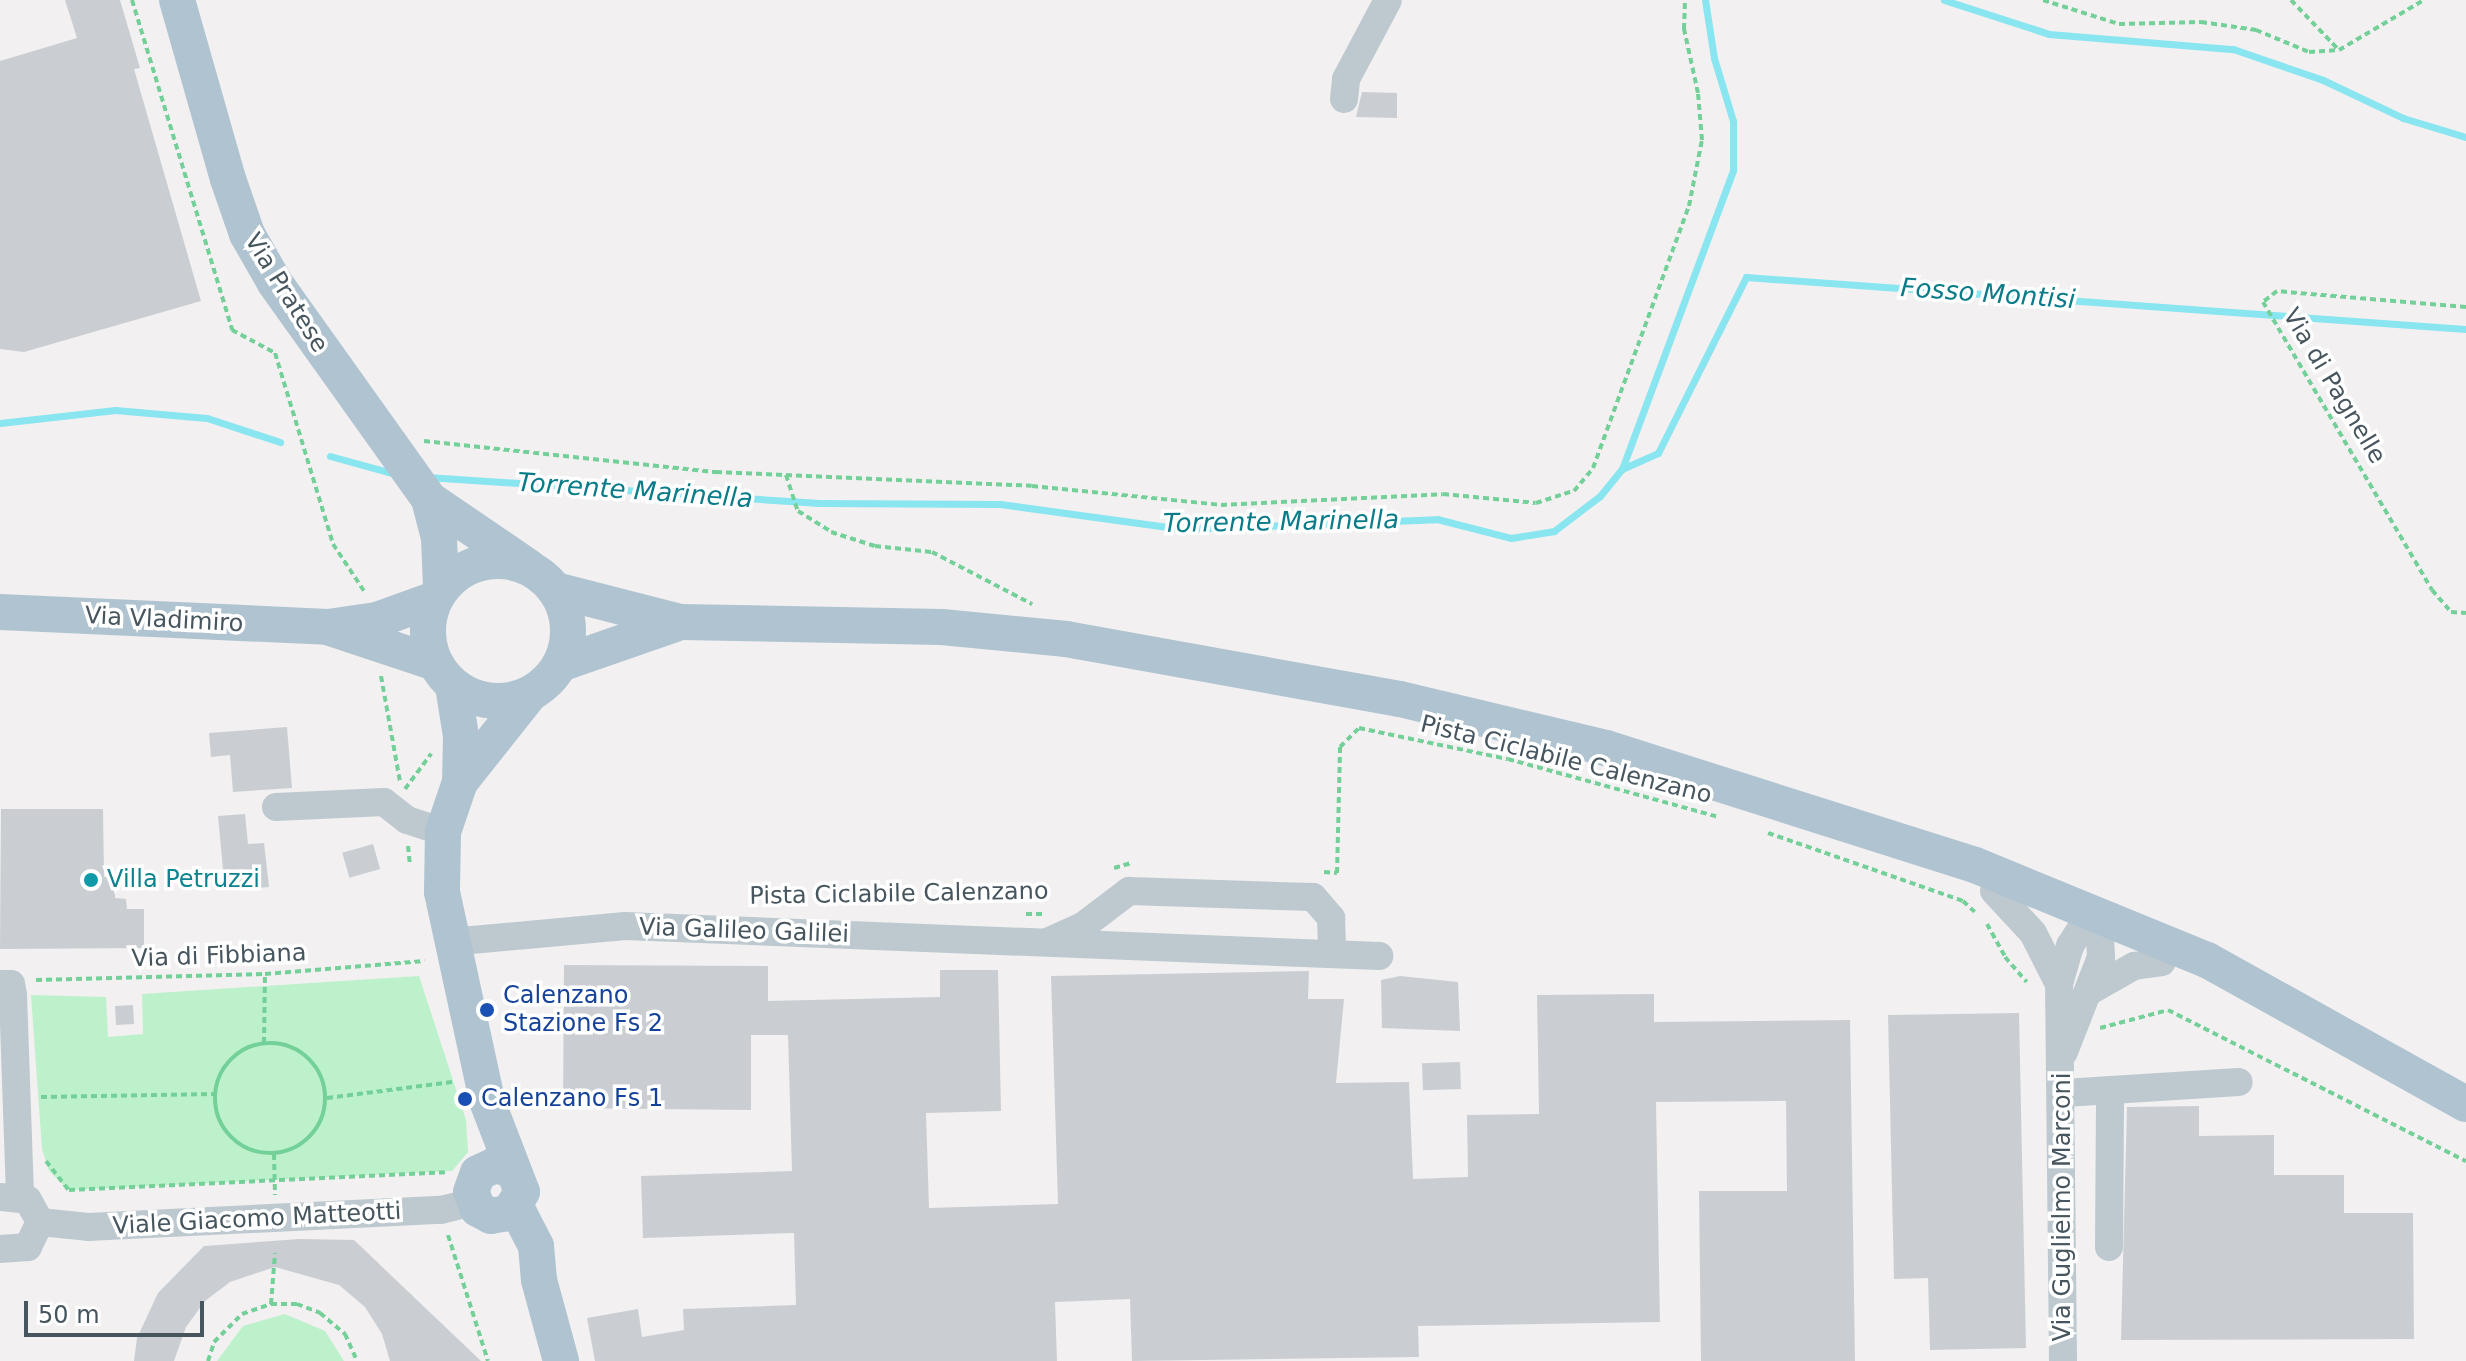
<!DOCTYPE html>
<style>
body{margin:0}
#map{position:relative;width:2466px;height:1361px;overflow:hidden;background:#f2f0f0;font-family:"DejaVu Sans",sans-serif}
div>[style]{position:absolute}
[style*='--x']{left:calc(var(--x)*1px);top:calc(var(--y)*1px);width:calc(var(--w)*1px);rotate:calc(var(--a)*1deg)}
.green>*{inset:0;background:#bdf1cc}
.stream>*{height:7px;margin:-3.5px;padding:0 3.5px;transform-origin:3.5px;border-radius:3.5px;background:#89e5ef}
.building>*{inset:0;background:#caced3;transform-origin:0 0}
.path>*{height:4px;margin-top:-2px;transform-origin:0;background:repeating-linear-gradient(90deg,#74d099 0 6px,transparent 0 10px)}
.path>.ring{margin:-2px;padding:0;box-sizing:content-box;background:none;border:4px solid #74d099;border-radius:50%}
.minor>*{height:28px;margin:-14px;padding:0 14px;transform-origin:14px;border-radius:14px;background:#bdc9cf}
.major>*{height:36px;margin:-18px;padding:0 18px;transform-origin:18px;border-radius:18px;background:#afc3d0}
.major>.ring{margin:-18px;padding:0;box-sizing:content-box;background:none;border:36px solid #afc3d0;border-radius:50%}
.dots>*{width:22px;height:22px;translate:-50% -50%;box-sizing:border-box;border:4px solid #fff;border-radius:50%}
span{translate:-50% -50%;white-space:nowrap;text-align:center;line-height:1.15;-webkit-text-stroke:7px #fff;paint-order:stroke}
.street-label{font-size:24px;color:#47565e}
.culture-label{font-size:24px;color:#0d838f}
.left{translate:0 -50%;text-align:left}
.transit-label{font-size:24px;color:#164399}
.water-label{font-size:26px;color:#0a7c89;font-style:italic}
.scale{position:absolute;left:24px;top:1301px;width:180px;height:36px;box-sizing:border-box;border:4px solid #47565e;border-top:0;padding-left:10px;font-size:24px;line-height:28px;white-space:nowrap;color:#47565e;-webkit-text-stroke:6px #fff;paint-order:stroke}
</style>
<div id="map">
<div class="green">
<i style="clip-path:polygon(419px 976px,466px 1120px,468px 1152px,452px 1171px,69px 1190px,49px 1171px,42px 1149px,31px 995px,106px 997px,108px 1037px,143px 1034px,142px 994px)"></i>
<i style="clip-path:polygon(285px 1314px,325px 1331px,344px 1361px,217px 1361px,243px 1326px)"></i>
</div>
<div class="stream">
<i style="--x:1944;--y:0;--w:110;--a:17.9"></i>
<i style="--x:2049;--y:34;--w:185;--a:4.7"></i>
<i style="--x:2233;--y:49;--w:95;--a:19"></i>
<i style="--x:2323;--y:80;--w:89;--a:25.4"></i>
<i style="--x:2403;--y:118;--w:66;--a:16.8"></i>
<i style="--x:0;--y:423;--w:116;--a:-6.4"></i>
<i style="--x:115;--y:410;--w:92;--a:5"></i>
<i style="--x:207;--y:418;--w:77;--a:18.2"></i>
<i style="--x:330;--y:456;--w:72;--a:15.4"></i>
<i style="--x:1622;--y:469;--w:39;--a:-24"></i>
<i style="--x:1658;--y:453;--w:197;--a:-63.4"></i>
<i style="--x:1746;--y:277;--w:722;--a:4.13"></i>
<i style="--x:427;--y:477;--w:390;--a:3.8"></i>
<i style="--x:816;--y:503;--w:184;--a:0.3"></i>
<i style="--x:1000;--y:504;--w:184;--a:7.8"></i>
<i style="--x:1182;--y:529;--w:255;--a:-2.2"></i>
<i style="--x:1437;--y:519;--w:76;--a:14.4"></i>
<i style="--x:1511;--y:538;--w:44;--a:-9.2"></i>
<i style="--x:1554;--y:531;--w:58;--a:-37.3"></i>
<i style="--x:1600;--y:496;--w:35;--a:-51"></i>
<i style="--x:1622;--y:469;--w:319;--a:-69.6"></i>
<i style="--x:1733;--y:170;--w:49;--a:-90"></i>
<i style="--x:1733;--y:121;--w:66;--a:-106.8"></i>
<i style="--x:1714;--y:58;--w:59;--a:-98.8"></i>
</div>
<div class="building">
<i style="clip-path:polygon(65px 0,120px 0,140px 68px,134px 69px,201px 301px,24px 352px,0 349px,0 61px,77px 38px)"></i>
<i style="clip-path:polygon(1362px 92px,1397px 93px,1397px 118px,1356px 117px)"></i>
<i style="clip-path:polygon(287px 727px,292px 788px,233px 792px,230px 755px,211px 757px,209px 733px)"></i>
<i style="clip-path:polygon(1px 809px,103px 809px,104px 877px,115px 876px,115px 898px,126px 899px,127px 909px,144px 909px,144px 948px,0 949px)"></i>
<i style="clip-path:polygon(245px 814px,248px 844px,264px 843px,269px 887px,225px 891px,218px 816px)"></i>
<i style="left:373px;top:844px;width:26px;height:32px;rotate:74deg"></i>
<i style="clip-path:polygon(564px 965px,768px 966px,768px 1001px,940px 997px,940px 970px,998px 970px,1001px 1111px,926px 1113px,929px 1208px,1058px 1204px,1051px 976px,1309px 971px,1308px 999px,1344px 999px,1336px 1083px,1409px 1082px,1413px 1179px,1468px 1177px,1467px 1115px,1539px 1114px,1537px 995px,1654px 994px,1654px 1022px,1850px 1020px,1855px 1361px,1701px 1361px,1699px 1191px,1787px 1191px,1786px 1101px,1656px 1102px,1660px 1322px,1418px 1326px,1419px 1357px,1132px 1361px,1130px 1299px,1055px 1302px,1057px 1361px,595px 1361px,587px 1318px,638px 1309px,642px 1337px,684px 1330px,683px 1309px,796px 1305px,794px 1233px,643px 1238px,641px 1176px,792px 1171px,788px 1035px,751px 1035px,751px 1110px,563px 1108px)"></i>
<i style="clip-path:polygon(1400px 976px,1458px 982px,1460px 1031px,1382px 1028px,1381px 980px)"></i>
<i style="left:133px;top:1005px;width:19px;height:18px;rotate:87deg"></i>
<i style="clip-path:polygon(2019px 1013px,2026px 1348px,1930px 1350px,1928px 1278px,1894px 1279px,1888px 1015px)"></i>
<i style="left:1460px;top:1062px;width:27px;height:38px;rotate:88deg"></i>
<i style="clip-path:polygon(2199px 1106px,2199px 1136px,2274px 1135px,2274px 1175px,2344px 1175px,2344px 1213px,2413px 1213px,2414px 1339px,2121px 1340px,2127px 1107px)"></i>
<i style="clip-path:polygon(299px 1239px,354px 1240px,481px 1361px,390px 1361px,382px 1334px,365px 1307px,339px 1285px,275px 1267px,230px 1282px,205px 1301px,186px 1327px,174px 1361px,134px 1361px,137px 1338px,158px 1293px,204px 1246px)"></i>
</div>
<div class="path">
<i style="--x:132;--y:0;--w:345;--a:73.1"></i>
<i style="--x:232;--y:330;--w:49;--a:28.1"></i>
<i style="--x:275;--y:353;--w:200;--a:73.1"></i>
<i style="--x:333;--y:544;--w:56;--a:56.6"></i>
<i style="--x:2043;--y:0;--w:80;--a:17.5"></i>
<i style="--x:2119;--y:24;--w:82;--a:-1.4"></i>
<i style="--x:2201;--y:22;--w:56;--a:8.3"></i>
<i style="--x:2256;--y:30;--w:57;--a:22.5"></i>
<i style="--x:2309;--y:52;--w:30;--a:-4"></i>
<i style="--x:2339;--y:50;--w:99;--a:-30.5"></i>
<i style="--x:2291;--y:0;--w:69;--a:46.2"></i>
<i style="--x:2466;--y:307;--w:190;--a:-175.2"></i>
<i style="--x:2277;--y:291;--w:18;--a:142"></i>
<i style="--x:2263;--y:302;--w:334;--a:59.6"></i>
<i style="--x:2432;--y:590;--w:29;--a:49"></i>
<i style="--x:2451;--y:612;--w:15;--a:4"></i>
<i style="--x:424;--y:441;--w:294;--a:6.1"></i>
<i style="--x:716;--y:472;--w:316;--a:2.5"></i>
<i style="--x:1032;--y:486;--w:190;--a:5.7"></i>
<i style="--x:1221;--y:505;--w:222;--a:-2.8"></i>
<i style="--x:1443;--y:494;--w:93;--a:5.5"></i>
<i style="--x:1536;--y:503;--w:40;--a:-18"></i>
<i style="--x:1574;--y:491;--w:30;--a:-50"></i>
<i style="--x:1593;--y:468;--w:279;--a:-69.9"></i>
<i style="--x:1689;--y:206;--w:67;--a:-78.9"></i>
<i style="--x:1702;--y:140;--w:47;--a:-94.9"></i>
<i style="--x:1698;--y:93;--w:66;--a:-102.3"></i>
<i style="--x:1684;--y:29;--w:29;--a:-88"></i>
<i style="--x:786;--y:475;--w:38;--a:72"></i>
<i style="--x:798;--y:511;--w:39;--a:32"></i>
<i style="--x:831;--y:532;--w:46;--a:17.7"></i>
<i style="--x:875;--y:546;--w:57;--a:6"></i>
<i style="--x:932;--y:552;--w:113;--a:27.5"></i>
<i style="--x:381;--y:676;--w:108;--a:79.8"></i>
<i style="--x:405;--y:789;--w:44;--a:-53.4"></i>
<i style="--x:1768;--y:833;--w:207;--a:19.2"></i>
<i style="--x:1963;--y:901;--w:16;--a:43"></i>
<i style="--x:408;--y:846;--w:19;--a:84"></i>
<i style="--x:1114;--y:868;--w:18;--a:-16"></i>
<i style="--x:1324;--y:872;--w:13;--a:4"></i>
<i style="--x:1337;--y:873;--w:126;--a:-88.6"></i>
<i style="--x:1340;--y:747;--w:27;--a:-45"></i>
<i style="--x:1359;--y:728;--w:152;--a:11.8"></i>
<i style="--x:1508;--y:759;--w:218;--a:15.4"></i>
<i style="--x:1026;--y:914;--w:19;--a:0"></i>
<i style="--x:1987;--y:924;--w:38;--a:61"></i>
<i style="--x:2005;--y:957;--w:33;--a:49"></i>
<i style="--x:36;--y:980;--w:229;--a:-1.5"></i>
<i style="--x:265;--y:974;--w:160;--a:-4.7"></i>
<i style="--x:2100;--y:1028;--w:70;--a:-14.8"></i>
<i style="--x:2168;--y:1010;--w:334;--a:26.9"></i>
<i class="ring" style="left:215px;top:1043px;width:106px;height:106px"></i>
<i style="--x:264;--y:1043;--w:69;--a:-89.2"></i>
<i style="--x:41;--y:1097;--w:174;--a:-1"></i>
<i style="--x:327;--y:1098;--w:126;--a:-7.3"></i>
<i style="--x:274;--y:1154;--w:41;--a:88.6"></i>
<i style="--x:46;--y:1161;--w:37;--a:52"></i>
<i style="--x:69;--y:1190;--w:377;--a:-2.7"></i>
<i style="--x:448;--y:1235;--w:132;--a:72.4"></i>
<i style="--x:271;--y:1304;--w:51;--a:-85.5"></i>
<i style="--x:208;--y:1361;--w:20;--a:-72"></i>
<i style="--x:214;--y:1342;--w:40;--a:-45"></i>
<i style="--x:242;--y:1314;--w:31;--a:-19"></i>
<i style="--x:271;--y:1304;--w:26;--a:0"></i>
<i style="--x:297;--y:1304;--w:25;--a:21"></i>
<i style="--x:320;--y:1313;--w:33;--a:40"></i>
<i style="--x:345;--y:1334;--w:30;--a:66"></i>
</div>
<div class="minor">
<i style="--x:1344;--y:99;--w:20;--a:-84"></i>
<i style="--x:1346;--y:79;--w:89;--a:-62"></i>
<i style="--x:276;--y:807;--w:108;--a:-2.7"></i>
<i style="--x:384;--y:802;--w:29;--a:38"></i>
<i style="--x:407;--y:820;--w:38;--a:18"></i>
<i style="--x:1994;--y:891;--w:57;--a:47.1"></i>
<i style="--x:2033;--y:933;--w:57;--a:63"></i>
<i style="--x:450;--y:942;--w:176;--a:-5.2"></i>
<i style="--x:625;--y:926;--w:755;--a:2.28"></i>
<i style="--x:1047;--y:942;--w:39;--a:-24"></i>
<i style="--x:1083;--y:926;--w:58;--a:-37.3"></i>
<i style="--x:1129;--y:891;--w:184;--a:1.9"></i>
<i style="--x:1313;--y:897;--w:28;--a:49"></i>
<i style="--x:1331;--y:918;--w:36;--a:88"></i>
<i style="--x:0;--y:984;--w:11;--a:0"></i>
<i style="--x:11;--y:984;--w:11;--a:80"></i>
<i style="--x:13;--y:995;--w:201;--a:88"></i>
<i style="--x:2088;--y:992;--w:53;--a:-29.5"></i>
<i style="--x:2134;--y:966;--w:28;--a:-8"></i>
<i style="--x:2064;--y:1093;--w:175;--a:-3.6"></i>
<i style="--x:0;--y:1197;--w:28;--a:6"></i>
<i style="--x:28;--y:1200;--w:25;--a:61"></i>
<i style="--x:40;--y:1222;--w:28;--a:116"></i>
<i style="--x:28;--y:1247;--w:28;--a:176"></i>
<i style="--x:40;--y:1222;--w:48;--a:5.9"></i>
<i style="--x:88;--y:1227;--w:353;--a:-2.8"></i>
<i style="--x:441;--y:1210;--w:34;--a:-14"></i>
<i style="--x:2109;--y:1247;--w:157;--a:-89.6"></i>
<i style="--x:2063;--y:1361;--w:377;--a:-90.6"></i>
<i style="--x:2059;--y:984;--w:40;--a:-74"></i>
<i style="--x:2070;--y:946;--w:26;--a:-58"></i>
<i style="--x:2084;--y:924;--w:17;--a:-28"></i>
<i style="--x:2099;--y:916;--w:41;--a:87.2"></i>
<i style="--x:2101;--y:957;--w:102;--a:111.3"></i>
</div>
<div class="major">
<i style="--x:177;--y:0;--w:186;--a:74.1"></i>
<i style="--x:228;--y:179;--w:58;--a:70.9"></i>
<i style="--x:247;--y:234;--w:56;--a:60.3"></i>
<i style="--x:275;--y:283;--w:265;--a:54.5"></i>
<i style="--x:429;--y:499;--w:122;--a:34.3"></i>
<i style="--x:429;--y:499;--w:40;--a:75.6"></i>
<i style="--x:439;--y:538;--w:50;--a:87.7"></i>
<i class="ring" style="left:428px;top:561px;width:104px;height:104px"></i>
<i style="--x:555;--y:590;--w:130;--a:14.3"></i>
<i style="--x:681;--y:622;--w:261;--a:1.1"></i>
<i style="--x:942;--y:627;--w:125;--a:5.5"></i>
<i style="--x:1066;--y:639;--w:339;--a:10.2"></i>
<i style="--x:1400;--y:699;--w:212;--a:13.4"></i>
<i style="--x:1606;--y:748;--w:387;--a:17.6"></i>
<i style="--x:1975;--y:865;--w:251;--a:22.3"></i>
<i style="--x:2207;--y:960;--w:296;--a:29.1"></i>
<i style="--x:0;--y:612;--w:328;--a:2.6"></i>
<i style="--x:328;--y:627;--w:49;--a:-8.1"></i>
<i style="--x:377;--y:620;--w:62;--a:-19.9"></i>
<i style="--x:330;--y:628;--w:111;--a:18.4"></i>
<i style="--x:560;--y:664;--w:122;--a:-19.2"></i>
<i style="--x:453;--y:686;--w:51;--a:80.9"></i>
<i style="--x:461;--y:736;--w:46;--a:91.2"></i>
<i style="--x:460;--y:782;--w:53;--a:108.8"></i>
<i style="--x:443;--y:832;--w:60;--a:91"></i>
<i style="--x:442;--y:892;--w:214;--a:77.8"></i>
<i style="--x:487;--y:1101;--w:97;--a:69"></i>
<i style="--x:522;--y:1192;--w:25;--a:122"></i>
<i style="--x:509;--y:1213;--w:18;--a:171"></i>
<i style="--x:491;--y:1216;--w:15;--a:-152"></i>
<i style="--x:478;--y:1209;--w:18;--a:-112"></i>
<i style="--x:471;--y:1192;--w:20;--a:-70"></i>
<i style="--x:478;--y:1173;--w:19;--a:-25"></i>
<i style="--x:495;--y:1165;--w:18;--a:16"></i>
<i style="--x:460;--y:782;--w:112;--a:-51.5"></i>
<i style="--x:516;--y:1207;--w:44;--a:62.9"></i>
<i style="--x:536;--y:1246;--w:34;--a:85"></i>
<i style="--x:539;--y:1280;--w:84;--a:74.8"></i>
</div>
<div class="dots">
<i style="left:91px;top:880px;background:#0f9aa8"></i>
<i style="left:487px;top:1010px;background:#1a4fb4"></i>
<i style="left:465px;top:1099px;background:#1a4fb4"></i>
</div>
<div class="street-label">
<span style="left:286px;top:293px;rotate:58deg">Via Pratese</span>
<span style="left:2334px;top:386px;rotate:59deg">Via di Pagnelle</span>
<span style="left:164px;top:620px;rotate:3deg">Via Vladimiro</span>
<span style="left:1566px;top:760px;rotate:14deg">Pista Ciclabile Calenzano</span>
<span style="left:899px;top:894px;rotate:-1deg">Pista Ciclabile Calenzano</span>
<span style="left:744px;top:931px;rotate:2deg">Via Galileo Galilei</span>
<span style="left:219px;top:956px;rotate:-2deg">Via di Fibbiana</span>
<span style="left:2063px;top:1207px;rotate:-90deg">Via Guglielmo Marconi</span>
<span style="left:257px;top:1219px;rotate:-3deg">Viale Giacomo Matteotti</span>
</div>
<div class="culture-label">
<span class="left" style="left:107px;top:880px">Villa Petruzzi</span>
</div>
<div class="transit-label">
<span class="left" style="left:503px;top:1010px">Calenzano<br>Stazione Fs 2</span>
<span class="left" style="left:481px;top:1099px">Calenzano Fs 1</span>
</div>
<div class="water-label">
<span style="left:1988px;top:294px;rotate:4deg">Fosso Montisi</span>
<span style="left:635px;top:491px;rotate:4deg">Torrente Marinella</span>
<span style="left:1281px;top:522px;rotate:-1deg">Torrente Marinella</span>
</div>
<div class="scale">50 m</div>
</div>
